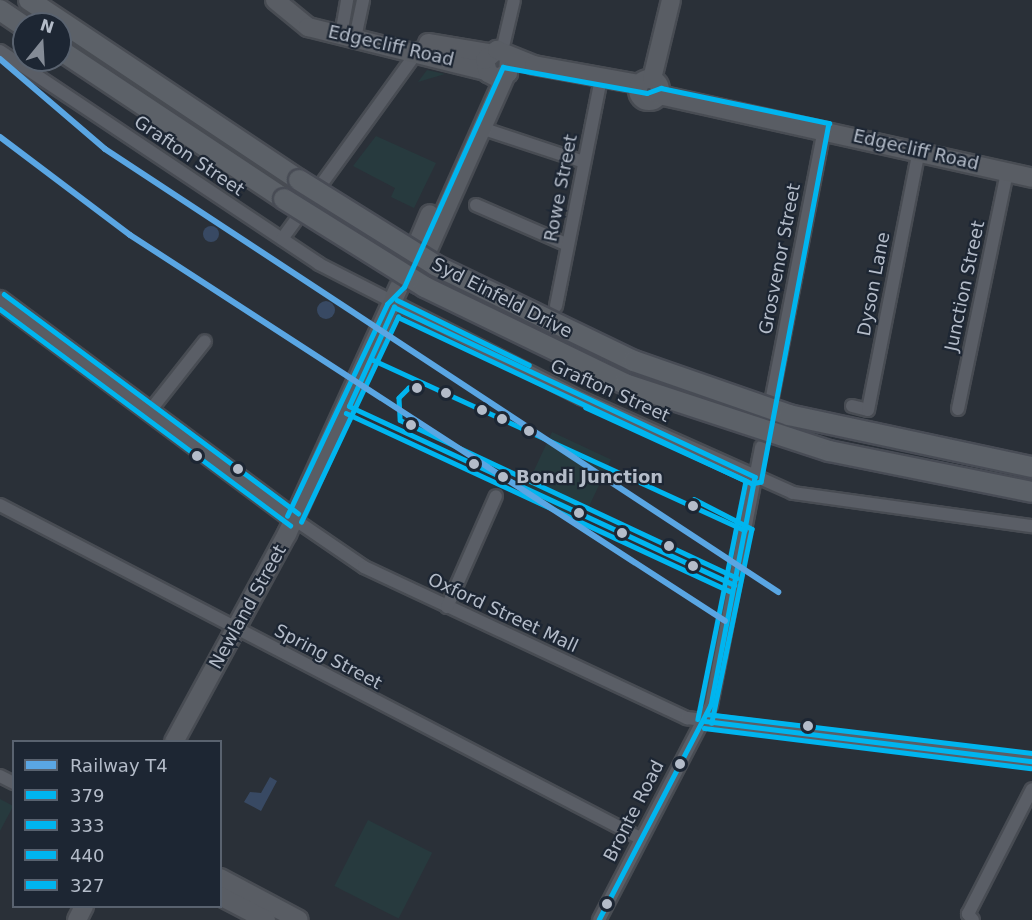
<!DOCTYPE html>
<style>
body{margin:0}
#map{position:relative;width:1032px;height:920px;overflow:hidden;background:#2a3038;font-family:"DejaVu Sans",sans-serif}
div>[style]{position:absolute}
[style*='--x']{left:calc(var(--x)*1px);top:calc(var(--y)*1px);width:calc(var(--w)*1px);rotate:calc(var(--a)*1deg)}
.green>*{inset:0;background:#273a3e;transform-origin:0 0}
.water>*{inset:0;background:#384963}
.round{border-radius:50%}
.secondary-tunnel>*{height:18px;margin-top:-9px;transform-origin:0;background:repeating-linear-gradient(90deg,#3f454e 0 18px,transparent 0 27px)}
.roads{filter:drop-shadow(2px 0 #484c53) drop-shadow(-2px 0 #484c53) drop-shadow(0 2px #484c53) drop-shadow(0 -2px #484c53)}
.street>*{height:12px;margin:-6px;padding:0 6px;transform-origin:6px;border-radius:6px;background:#5a5e66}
.secondary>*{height:18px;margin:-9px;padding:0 9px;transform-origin:9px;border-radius:9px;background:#595d64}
.secondary>.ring{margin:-9px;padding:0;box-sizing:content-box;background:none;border:18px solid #595d64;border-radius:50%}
.primary>*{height:20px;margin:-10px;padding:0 10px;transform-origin:10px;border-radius:10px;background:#5c6168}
.bridges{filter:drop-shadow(2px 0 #484c55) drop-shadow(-2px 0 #484c55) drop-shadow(0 2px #484c55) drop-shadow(0 -2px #484c55)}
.primary-bridge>*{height:20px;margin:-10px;padding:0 10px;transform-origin:10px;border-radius:10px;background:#5c6168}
.bus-1>*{height:4.5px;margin:-2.25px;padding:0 2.25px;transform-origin:2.25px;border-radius:2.25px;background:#00b5ef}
.bus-2>*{height:4.5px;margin:-2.25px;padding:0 2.25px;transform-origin:2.25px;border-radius:2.25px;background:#00b5ef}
.bus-3>*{height:4.5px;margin:-2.25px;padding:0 2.25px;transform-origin:2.25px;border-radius:2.25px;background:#00b5ef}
.bus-4>*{height:4.5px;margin:-2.25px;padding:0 2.25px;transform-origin:2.25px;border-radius:2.25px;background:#00b5ef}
.rail-1>*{height:6px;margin:-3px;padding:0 3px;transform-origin:3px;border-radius:3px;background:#5aa6e3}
.dots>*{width:16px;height:16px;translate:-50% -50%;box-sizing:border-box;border:3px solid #1d2633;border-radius:50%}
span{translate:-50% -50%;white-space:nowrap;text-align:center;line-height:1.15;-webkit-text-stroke:4.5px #1d2633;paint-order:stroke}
.street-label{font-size:18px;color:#b4bcc9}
.stop-label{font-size:18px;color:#b4bcc9;font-weight:700}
.left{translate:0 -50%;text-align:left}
.legend{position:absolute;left:12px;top:740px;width:210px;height:168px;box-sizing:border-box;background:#1d2633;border:2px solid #59626f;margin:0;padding:8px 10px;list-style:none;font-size:18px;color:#b4bcc9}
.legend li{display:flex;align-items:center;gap:12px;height:30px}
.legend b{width:30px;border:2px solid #59626f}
.north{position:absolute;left:12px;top:12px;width:60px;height:60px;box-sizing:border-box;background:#1d2633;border:2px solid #59626f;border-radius:50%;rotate:18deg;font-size:16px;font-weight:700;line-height:24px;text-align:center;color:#b4bcc9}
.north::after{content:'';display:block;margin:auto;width:21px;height:27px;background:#848b96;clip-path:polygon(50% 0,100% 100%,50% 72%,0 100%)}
</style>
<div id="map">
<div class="green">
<i style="clip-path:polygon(427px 70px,445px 74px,418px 82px)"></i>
<i style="clip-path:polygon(376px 136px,436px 163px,414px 208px,391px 197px,395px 188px,353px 166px)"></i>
<i style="left:552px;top:432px;width:65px;height:72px;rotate:25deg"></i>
<i style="left:0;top:799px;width:15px;height:76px;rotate:28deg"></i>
<i style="left:368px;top:820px;width:72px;height:74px;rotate:27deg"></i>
</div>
<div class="water">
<i class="round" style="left:203px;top:226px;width:16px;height:16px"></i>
<i class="round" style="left:317px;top:301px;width:18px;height:18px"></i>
<i style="clip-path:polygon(270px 777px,277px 781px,261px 811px,244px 802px,250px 792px,261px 793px)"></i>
</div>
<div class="secondary-tunnel">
<i style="--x:409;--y:293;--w:50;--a:-66.5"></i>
</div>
<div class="roads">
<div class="street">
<i style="--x:341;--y:35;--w:36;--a:-80"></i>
<i style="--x:355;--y:38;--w:39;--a:-78"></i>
<i style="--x:0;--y:51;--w:384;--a:33.7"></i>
<i style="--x:319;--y:264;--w:294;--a:27.1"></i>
<i style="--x:581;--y:398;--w:232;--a:24.1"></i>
<i style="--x:793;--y:493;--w:241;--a:7.9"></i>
<i style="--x:502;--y:51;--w:52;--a:-76.8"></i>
<i style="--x:481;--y:128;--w:108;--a:18.3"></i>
<i style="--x:323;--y:182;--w:165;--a:-54.1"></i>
<i style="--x:476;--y:205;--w:100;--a:23.5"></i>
<i style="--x:282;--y:239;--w:22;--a:-54"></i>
<i style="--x:556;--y:306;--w:232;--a:-78.8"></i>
<i style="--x:772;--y:397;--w:273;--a:-79"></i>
<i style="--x:852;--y:406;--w:16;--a:14"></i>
<i style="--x:868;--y:410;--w:266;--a:-78.9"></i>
<i style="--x:958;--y:409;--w:242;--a:-78.3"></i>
<i style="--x:149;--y:412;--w:90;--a:-51.7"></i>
<i style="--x:0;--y:505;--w:721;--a:27.49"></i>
<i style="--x:294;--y:519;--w:85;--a:34.4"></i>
<i style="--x:364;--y:567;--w:357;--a:25.1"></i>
<i style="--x:687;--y:718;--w:348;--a:7.1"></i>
<i style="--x:447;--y:607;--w:121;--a:-66.2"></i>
<i style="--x:0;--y:776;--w:16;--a:27"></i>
<i style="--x:599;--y:920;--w:242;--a:-62.5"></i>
<i style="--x:711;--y:705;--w:263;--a:-79"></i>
<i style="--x:973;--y:920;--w:8;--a:-130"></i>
<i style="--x:968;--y:914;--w:140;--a:-62.9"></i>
</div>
<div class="secondary">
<i style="--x:275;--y:0;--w:43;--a:39.3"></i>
<i style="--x:308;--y:27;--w:183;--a:13.9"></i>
<i style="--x:428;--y:43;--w:62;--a:9.3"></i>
<i style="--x:509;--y:56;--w:17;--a:93"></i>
<i style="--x:508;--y:73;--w:12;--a:156"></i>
<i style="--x:497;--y:78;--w:10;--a:-151"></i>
<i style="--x:488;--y:73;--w:13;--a:-103"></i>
<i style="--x:485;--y:60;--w:16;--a:-40"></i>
<i style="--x:497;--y:50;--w:40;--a:22"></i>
<i style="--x:534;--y:65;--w:107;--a:10.3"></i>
<i class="ring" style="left:638px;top:79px;width:4px;height:4px"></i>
<i style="--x:652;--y:79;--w:81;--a:-76.5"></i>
<i style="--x:659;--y:95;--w:382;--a:12.5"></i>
<i style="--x:418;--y:242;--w:30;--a:-67"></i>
<i style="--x:429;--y:247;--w:187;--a:-66"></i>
<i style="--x:0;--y:300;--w:367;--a:36.7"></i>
<i style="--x:174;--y:742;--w:237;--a:-61.5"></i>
<i style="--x:287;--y:534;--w:271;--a:-65.6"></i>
<i style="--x:220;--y:878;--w:89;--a:28"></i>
<i style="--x:220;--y:896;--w:52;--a:27.6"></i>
<i style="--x:77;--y:920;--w:16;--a:-63"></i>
</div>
<div class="primary">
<i style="--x:29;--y:0;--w:324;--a:33.7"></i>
<i style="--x:0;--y:10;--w:29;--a:34"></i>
<i style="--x:60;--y:50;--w:269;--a:33.6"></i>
</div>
</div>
<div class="bridges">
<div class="primary-bridge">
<i style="--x:299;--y:180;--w:160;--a:32"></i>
<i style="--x:435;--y:265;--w:221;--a:25.8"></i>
<i style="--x:634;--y:361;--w:164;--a:19.2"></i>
<i style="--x:789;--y:415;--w:249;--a:12.1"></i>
<i style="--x:284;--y:199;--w:166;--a:32"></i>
<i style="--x:425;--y:287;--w:222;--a:25.9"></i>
<i style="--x:625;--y:384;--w:215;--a:18.2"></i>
<i style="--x:829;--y:451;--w:207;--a:11.4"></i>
</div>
</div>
<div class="bus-1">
<i style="--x:371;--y:359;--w:411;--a:24.6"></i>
<i style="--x:349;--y:406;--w:109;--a:-65.6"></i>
<i style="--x:394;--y:307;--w:399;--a:25.2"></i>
<i style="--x:755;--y:477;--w:232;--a:100.9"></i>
<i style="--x:711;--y:705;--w:242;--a:117.5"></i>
<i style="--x:349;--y:406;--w:425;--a:24.9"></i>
<i style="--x:705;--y:721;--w:329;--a:7"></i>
</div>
<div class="bus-2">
<i style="--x:0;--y:309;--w:362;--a:36.7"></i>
<i style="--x:346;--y:413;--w:425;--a:24.9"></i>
<i style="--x:301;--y:522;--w:227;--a:-64.7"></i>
<i style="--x:398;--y:317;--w:385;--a:25.2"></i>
<i style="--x:746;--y:481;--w:243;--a:101.4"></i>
<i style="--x:704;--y:728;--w:329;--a:7"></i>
</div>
<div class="bus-3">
<i style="--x:4;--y:294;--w:367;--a:36.7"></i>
<i style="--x:397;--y:300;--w:147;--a:26.2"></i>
<i style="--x:287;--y:516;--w:234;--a:-64.7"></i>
<i style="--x:387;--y:304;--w:24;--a:-45"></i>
<i style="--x:404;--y:287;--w:241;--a:-65.8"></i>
<i style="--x:503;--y:67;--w:146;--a:10.2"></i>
<i style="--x:647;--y:93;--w:15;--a:-20"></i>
<i style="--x:661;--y:88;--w:172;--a:11.8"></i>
<i style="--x:829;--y:123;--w:365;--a:100.7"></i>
<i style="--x:761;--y:482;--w:9;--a:167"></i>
<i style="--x:752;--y:484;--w:183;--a:-155.4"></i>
</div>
<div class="bus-4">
<i style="--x:419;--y:388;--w:10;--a:180"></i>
<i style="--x:409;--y:388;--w:14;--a:135"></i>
<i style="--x:399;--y:398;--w:22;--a:87"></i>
<i style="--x:400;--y:420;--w:372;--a:25.1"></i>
<i style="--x:694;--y:499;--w:65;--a:27.3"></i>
<i style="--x:752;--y:529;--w:198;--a:101.7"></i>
<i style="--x:706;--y:714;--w:328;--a:6.8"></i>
</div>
<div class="rail-1">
<i style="--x:0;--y:59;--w:138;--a:40.6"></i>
<i style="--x:105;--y:149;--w:806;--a:33.35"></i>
<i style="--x:0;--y:137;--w:163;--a:37"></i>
<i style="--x:130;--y:235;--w:709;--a:32.97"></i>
</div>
<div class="dots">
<i style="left:417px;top:388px;background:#b4bcc9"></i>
<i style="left:446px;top:393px;background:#b4bcc9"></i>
<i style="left:482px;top:410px;background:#b4bcc9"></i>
<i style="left:502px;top:419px;background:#b4bcc9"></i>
<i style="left:411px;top:425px;background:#b4bcc9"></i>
<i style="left:529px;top:431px;background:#b4bcc9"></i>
<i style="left:197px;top:456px;background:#b4bcc9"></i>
<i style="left:474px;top:464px;background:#b4bcc9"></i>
<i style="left:238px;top:469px;background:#b4bcc9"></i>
<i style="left:503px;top:477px;background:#b4bcc9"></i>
<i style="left:693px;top:506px;background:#b4bcc9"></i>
<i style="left:579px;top:513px;background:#b4bcc9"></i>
<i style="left:622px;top:533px;background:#b4bcc9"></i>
<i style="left:669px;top:546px;background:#b4bcc9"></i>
<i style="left:693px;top:566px;background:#b4bcc9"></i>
<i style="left:808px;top:726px;background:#b4bcc9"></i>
<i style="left:680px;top:764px;background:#b4bcc9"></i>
<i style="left:607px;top:904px;background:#b4bcc9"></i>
</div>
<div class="street-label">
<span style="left:391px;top:46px;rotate:13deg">Edgecliff Road</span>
<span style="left:916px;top:150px;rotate:13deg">Edgecliff Road</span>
<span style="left:189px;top:156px;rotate:34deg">Grafton Street</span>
<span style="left:561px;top:188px;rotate:-79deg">Rowe Street</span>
<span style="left:780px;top:259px;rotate:-79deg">Grosvenor Street</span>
<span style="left:874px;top:284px;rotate:-79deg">Dyson Lane</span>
<span style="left:965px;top:286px;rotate:-78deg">Junction Street</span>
<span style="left:502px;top:298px;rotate:27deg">Syd Einfeld Drive</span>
<span style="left:610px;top:391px;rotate:24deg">Grafton Street</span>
<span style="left:248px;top:607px;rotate:-61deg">Newland Street</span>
<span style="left:503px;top:613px;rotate:25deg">Oxford Street Mall</span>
<span style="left:328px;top:657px;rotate:28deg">Spring Street</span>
<span style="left:634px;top:811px;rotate:-63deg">Bronte Road</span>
</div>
<div class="stop-label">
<span class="left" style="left:516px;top:477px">Bondi Junction</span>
</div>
<ul class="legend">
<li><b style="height:8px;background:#5aa6e3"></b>Railway T4</li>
<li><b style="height:8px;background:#00b5ef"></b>379</li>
<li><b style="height:8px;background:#00b5ef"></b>333</li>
<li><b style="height:8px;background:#00b5ef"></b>440</li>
<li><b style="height:8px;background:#00b5ef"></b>327</li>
</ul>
<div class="north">N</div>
</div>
